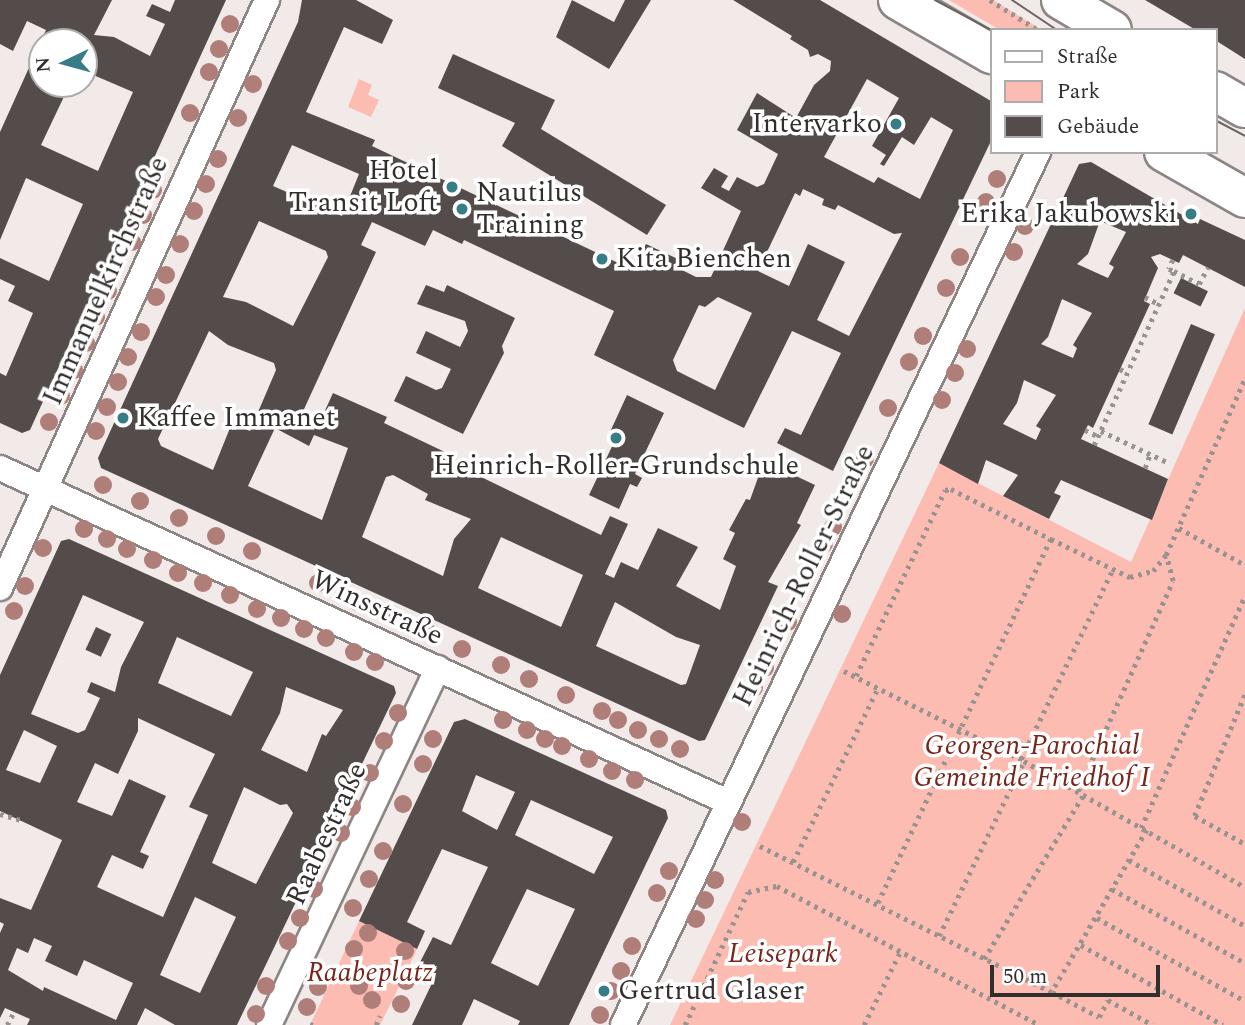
<!DOCTYPE html>
<meta charset="utf-8">
<style>
body{margin:0}
#map{position:relative;width:1245px;height:1025px;overflow:hidden;background:#f2eae8;font-family:Spectral,serif}
div>[style]{position:absolute}
[style*='--x']{left:calc(var(--x)*1px);top:calc(var(--y)*1px);width:calc(var(--w)*1px);rotate:calc(var(--a)*1deg)}
.green>*{inset:0;background:#fdbcb1}
.building>*{inset:0;background:#534c4b;transform-origin:0 0}
.path>*{height:4.5px;margin-top:-2.25px;transform-origin:0;background:repeating-linear-gradient(90deg,#989391 0 3.5px,transparent 0 8.5px)}
.roads{filter:drop-shadow(2px 0 #8d8584) drop-shadow(-2px 0 #8d8584) drop-shadow(0 2px #8d8584) drop-shadow(0 -2px #8d8584)}
.street>*{height:24px;margin:-12px;padding:0 12px;transform-origin:12px;border-radius:12px;background:#fff}
.primary>*{height:38px;margin:-19px;padding:0 19px;transform-origin:19px;border-radius:19px;background:#fff}
.tram>*{height:2px;margin:-1px;padding:0 1px;transform-origin:1px;border-radius:1px;background:#696463}
.trees>*{width:18px;height:18px;margin:-9px;border-radius:50%;background:#af7e78}
.dots>*{width:19px;height:19px;translate:-50% -50%;box-sizing:border-box;border:4px solid #fff;border-radius:50%}
span{translate:-50% -50%;white-space:nowrap;text-align:center;line-height:1.15;-webkit-text-stroke:7px #fff;paint-order:stroke}
.poi-label{font-size:28px;color:#312e2d}
.right{translate:-100% -50%;text-align:right}
.left{translate:0 -50%;text-align:left}
.street-label{font-size:28px;color:#312e2d}
.park-label{font-size:28px;color:#78251c;font-style:italic}
.legend{position:absolute;left:990px;top:28px;width:228px;height:126px;box-sizing:border-box;background:#fff;border:2px solid #adabab;margin:0;padding:9px 12px;list-style:none;font-size:21px;color:#312e2d}
.legend li{display:flex;align-items:center;gap:14px;height:35px}
.legend b{width:35px;border:2px solid #adabab}
.north{position:absolute;left:28px;top:28px;width:70px;height:70px;box-sizing:border-box;background:#fff;border:2px solid #adabab;border-radius:50%;rotate:265deg;font-size:19px;font-weight:700;line-height:28px;text-align:center;color:#312e2d}
.north::after{content:'';display:block;margin:auto;width:24px;height:32px;background:#367d88;clip-path:polygon(50% 0,100% 100%,50% 72%,0 100%)}
.scale{position:absolute;left:990px;top:965px;width:170px;height:32px;box-sizing:border-box;border:4px solid #312e2d;border-top:0;padding-left:9px;font-size:21px;line-height:24px;white-space:nowrap;color:#312e2d;-webkit-text-stroke:5px #fff;paint-order:stroke}
</style>
<div id="map">
<div class="green">
<i style="clip-path:polygon(949px 0,993px 0,1042px 30px,1000px 30px)"></i>
<i style="clip-path:polygon(359px 79px,372px 85px,368px 95px,379px 100px,371px 117px,348px 107px)"></i>
<i style="clip-path:polygon(1245px 308px,1245px 1025px,670px 1025px,939px 463px,1131px 562px)"></i>
<i style="clip-path:polygon(359px 921px,417px 949px,397px 991px,380px 1025px,310px 1025px)"></i>
</div>
<div class="building">
<i style="clip-path:polygon(evenodd,0 0,112px 0,94px 35px,114px 37px,150px 56px,165px 24px,146px 16px,152px 4px,170px 12px,175px 0,226px 0,30px 430px,22px 433px,0 423px,0 373px,6px 376px,33px 313px,8px 301px,15px 286px,0 279px,0 258px,49px 281px,83px 204px,26px 178px,0 240px,0 132px,46px 30px,27px 21px,13px 51px,0 44px,0 0,42px 42px,84px 42px,84px 71px,133px 92px,98px 171px,41px 145px,70px 84px,42px 84px,42px 42px)"></i>
<i style="clip-path:polygon(evenodd,302px 0,356px 0,393px 20px,382px 44px,344px 27px,306px 112px,375px 140px,372px 146px,633px 270px,646px 244px,682px 261px,678px 268px,696px 277px,711px 277px,741px 211px,701px 188px,714px 168px,728px 176px,721px 187px,729px 191px,737px 177px,757px 187px,764px 184px,778px 154px,737px 130px,757px 93px,796px 118px,814px 85px,830px 71px,831px 61px,818px 54px,810px 57px,808px 50px,790px 39px,792px 36px,733px 0,820px 0,991px 101px,991px 141px,833px 471px,777px 443px,785px 428px,801px 435px,841px 353px,792px 331px,744px 428px,594px 355px,614px 311px,464px 240px,462px 244px,433px 230px,425px 246px,372px 222px,361px 245px,376px 252px,300px 418px,318px 426px,333px 393px,387px 417px,384px 423px,447px 453px,444px 459px,601px 535px,610px 516px,628px 524px,605px 574px,614px 578px,621px 562px,638px 570px,658px 528px,698px 547px,676px 586px,720px 610px,736px 566px,723px 559px,735px 533px,729px 530px,746px 499px,750px 500px,764px 461px,815px 485px,797px 523px,801px 525px,768px 582px,778px 586px,705px 740px,699px 741px,101px 468px,98px 458px,298px 22px,302px 0,867px 79px,899px 98px,872px 146px,886px 155px,880px 164px,884px 166px,902px 137px,914px 145px,931px 117px,953px 130px,920px 199px,878px 177px,874px 183px,824px 157px,867px 79px,302px 0,292px 145px,359px 174px,342px 216px,273px 186px,292px 145px,302px 0,803px 189px,824px 199px,822px 205px,835px 210px,838px 205px,894px 234px,902px 233px,849px 336px,817px 320px,845px 262px,808px 244px,789px 286px,758px 271px,795px 193px,800px 196px,803px 189px,302px 0,259px 221px,326px 251px,328px 257px,293px 326px,246px 302px,223px 297px,259px 221px,302px 0,718px 297px,752px 313px,715px 390px,677px 371px,673px 360px,699px 305px,705px 307px,718px 297px,302px 0,209px 331px,228px 345px,274px 363px,276px 370px,250px 431px,232px 423px,213px 470px,161px 446px,158px 439px,209px 331px,302px 0,275px 428px,309px 446px,314px 435px,348px 448px,322px 520px,248px 486px,275px 428px,302px 0,393px 475px,428px 494px,425px 500px,471px 519px,454px 539px,443px 576px,362px 537px,386px 477px,393px 475px,302px 0,501px 537px,583px 575px,561px 627px,478px 588px,501px 537px,302px 0,615px 602px,676px 637px,700px 645px,686px 684px,681px 685px,596px 646px,615px 602px)"></i>
<i style="clip-path:polygon(572px 0,614px 22px,625px 0,651px 0,609px 69px,556px 37px)"></i>
<i style="clip-path:polygon(1145px 0,1245px 0,1245px 59px,1215px 40px,1215px 30px,1196px 30px)"></i>
<i style="clip-path:polygon(453px 54px,555px 100px,541px 129px,666px 205px,647px 235px,502px 146px,515px 123px,438px 88px)"></i>
<i style="clip-path:polygon(evenodd,1091px 162px,1198px 224px,1200px 219px,1245px 240px,1245px 287px,1183px 255px,1179px 263px,1160px 254px,1151px 257px,1158px 268px,1144px 301px,1150px 304px,1093px 428px,1088px 425px,1081px 439px,1168px 479px,1152px 520px,1061px 480px,1054px 493px,1061px 496px,1049px 519px,1003px 496px,1018px 475px,986px 460px,978px 484px,939px 463px,1079px 164px,1091px 162px,1100px 221px,1126px 232px,1109px 264px,1114px 267px,1108px 278px,1077px 264px,1088px 254px,1100px 221px,1091px 162px,1062px 299px,1092px 313px,1073px 345px,1077px 348px,1073px 358px,1041px 344px,1048px 337px,1062px 299px,1091px 162px,1024px 380px,1056px 395px,1036px 426px,1041px 429px,1036px 440px,1003px 424px,1017px 403px,1024px 380px)"></i>
<i style="left:1181px;top:278px;width:30px;height:17px;rotate:26deg"></i>
<i style="clip-path:polygon(426px 285px,444px 292px,447px 285px,515px 318px,502px 346px,504px 353px,463px 434px,394px 401px,406px 376px,436px 390px,442px 388px,451px 369px,416px 353px,426px 331px,460px 347px,468px 331px,465px 321px,417px 304px)"></i>
<i style="left:1191px;top:324px;width:26px;height:109px;rotate:23deg"></i>
<i style="clip-path:polygon(627px 395px,664px 413px,635px 474px,642px 478px,637px 487px,630px 484px,619px 509px,589px 495px,617px 436px,610px 432px)"></i>
<i style="clip-path:polygon(evenodd,69px 539px,394px 686px,396px 693px,237px 1025px,175px 1025px,145px 1008px,137px 1025px,27px 1025px,30px 1019px,5px 1008px,0 1018px,0 933px,4px 924px,0 922px,0 898px,31px 910px,62px 840px,0 811px,0 675px,61px 541px,69px 539px,83px 595px,144px 622px,121px 667px,115px 692px,91px 682px,87px 692px,100px 698px,85px 730px,78px 733px,31px 714px,83px 595px,69px 539px,177px 637px,253px 672px,231px 716px,158px 683px,177px 637px,69px 539px,286px 687px,343px 710px,326px 736px,322px 734px,307px 772px,261px 750px,280px 713px,286px 687px,69px 539px,138px 718px,215px 754px,189px 807px,208px 815px,163px 917px,97px 887px,112px 855px,143px 869px,149px 856px,140px 852px,166px 796px,129px 779px,112px 816px,77px 802px,95px 763px,118px 774px,138px 731px,138px 718px,69px 539px,24px 730px,57px 746px,40px 783px,6px 770px,24px 730px,69px 539px,244px 787px,280px 805px,287px 804px,293px 813px,256px 884px,212px 863px,244px 787px,69px 539px,195px 897px,236px 917px,200px 993px,160px 975px,195px 897px,69px 539px,34px 938px,52px 946px,45px 961px,77px 976px,84px 960px,133px 983px,116px 1020px,44px 987px,43px 991px,8px 970px,17px 948px,28px 953px,34px 938px)"></i>
<i style="left:96px;top:627px;width:17px;height:25px;rotate:25deg"></i>
<i style="clip-path:polygon(evenodd,465px 719px,666px 810px,668px 818px,569px 1025px,518px 1025px,520px 1021px,474px 999px,462px 1025px,412px 1025px,435px 977px,416px 970px,433px 937px,451px 945px,488px 867px,442px 849px,407px 922px,425px 931px,417px 949px,359px 921px,454px 722px,465px 719px,476px 775px,515px 792px,497px 830px,462px 811px,476px 775px,465px 719px,531px 800px,613px 837px,594px 874px,515px 835px,531px 800px,465px 719px,527px 889px,575px 909px,538px 986px,491px 963px,527px 889px)"></i>
</div>
<div class="path">
<i style="--x:990;--y:0;--w:57;--a:32"></i>
<i style="--x:1173;--y:260;--w:10;--a:114"></i>
<i style="--x:1169;--y:269;--w:5;--a:22"></i>
<i style="--x:1145;--y:297;--w:16;--a:27"></i>
<i style="--x:1120;--y:369;--w:8;--a:30"></i>
<i style="--x:1085;--y:430;--w:14;--a:25"></i>
<i style="--x:1101;--y:431;--w:73;--a:25.2"></i>
<i style="--x:1094;--y:445;--w:192;--a:-65.3"></i>
<i style="--x:1174;--y:271;--w:28;--a:27"></i>
<i style="--x:1199;--y:284;--w:19;--a:-62"></i>
<i style="--x:1145;--y:468;--w:15;--a:-70"></i>
<i style="--x:1179;--y:528;--w:76;--a:29.3"></i>
<i style="--x:1051;--y:539;--w:88;--a:25.7"></i>
<i style="--x:1130;--y:577;--w:24;--a:-15"></i>
<i style="--x:1153;--y:571;--w:21;--a:-51"></i>
<i style="--x:844;--y:671;--w:201;--a:26.6"></i>
<i style="--x:1024;--y:761;--w:254;--a:29.7"></i>
<i style="--x:856;--y:676;--w:206;--a:-64.4"></i>
<i style="--x:945;--y:490;--w:6;--a:-9"></i>
<i style="--x:951;--y:489;--w:112;--a:26.6"></i>
<i style="--x:1051;--y:539;--w:405;--a:115.4"></i>
<i style="--x:1245;--y:695;--w:131;--a:112.5"></i>
<i style="--x:1195;--y:816;--w:57;--a:29.2"></i>
<i style="--x:1021;--y:759;--w:211;--a:-64.2"></i>
<i style="--x:1078;--y:791;--w:230;--a:-65.7"></i>
<i style="--x:1173;--y:581;--w:27;--a:-105"></i>
<i style="--x:1166;--y:555;--w:194;--a:-65.9"></i>
<i style="--x:0;--y:814;--w:22;--a:16"></i>
<i style="--x:1141;--y:828;--w:254;--a:-65.9"></i>
<i style="--x:1147;--y:830;--w:188;--a:120.4"></i>
<i style="--x:1052;--y:992;--w:53;--a:28"></i>
<i style="--x:1099;--y:1017;--w:19;--a:-62"></i>
<i style="--x:1108;--y:1000;--w:51;--a:29.1"></i>
<i style="--x:760;--y:846;--w:326;--a:26.6"></i>
<i style="--x:1129;--y:860;--w:133;--a:29.6"></i>
<i style="--x:793;--y:862;--w:194;--a:-64"></i>
<i style="--x:1112;--y:889;--w:152;--a:29.1"></i>
<i style="--x:1097;--y:918;--w:170;--a:29.3"></i>
<i style="--x:939;--y:936;--w:195;--a:-64.1"></i>
<i style="--x:1081;--y:945;--w:163;--a:29.4"></i>
<i style="--x:984;--y:959;--w:193;--a:-58.8"></i>
<i style="--x:310;--y:1024;--w:3;--a:18"></i>
<i style="--x:7;--y:1025;--w:15;--a:-62"></i>
<i style="--x:376;--y:1025;--w:10;--a:-66"></i>
<i style="--x:685;--y:1025;--w:147;--a:-64.7"></i>
<i style="--x:748;--y:892;--w:30;--a:-12"></i>
<i style="--x:777;--y:886;--w:297;--a:27.9"></i>
<i style="--x:864;--y:1025;--w:81;--a:-63.7"></i>
</div>
<div class="roads">
<div class="street">
<i style="--x:0;--y:468;--w:801;--a:24.65"></i>
<i style="--x:0;--y:588;--w:646;--a:-65.58"></i>
<i style="--x:269;--y:1025;--w:395;--a:-64.7"></i>
<i style="--x:623;--y:1025;--w:967;--a:-64.57"></i>
</div>
<div class="primary">
<i style="--x:898;--y:0;--w:108;--a:30.1"></i>
<i style="--x:1061;--y:0;--w:59;--a:30.5"></i>
<i style="--x:1215;--y:91;--w:34;--a:30"></i>
<i style="--x:1164;--y:152;--w:93;--a:29.6"></i>
</div>
</div>
<div class="tram">
<i style="--x:935;--y:0;--w:64;--a:28.2"></i>
<i style="--x:1012;--y:0;--w:54;--a:33.7"></i>
<i style="--x:1215;--y:120;--w:34;--a:28"></i>
</div>
<div class="trees">
<i style="left:230px;top:24px"></i>
<i style="left:219px;top:49px"></i>
<i style="left:209px;top:72px"></i>
<i style="left:253px;top:84px"></i>
<i style="left:190px;top:113px"></i>
<i style="left:238px;top:118px"></i>
<i style="left:218px;top:159px"></i>
<i style="left:997px;top:179px"></i>
<i style="left:206px;top:184px"></i>
<i style="left:153px;top:190px"></i>
<i style="left:986px;top:202px"></i>
<i style="left:194px;top:211px"></i>
<i style="left:143px;top:215px"></i>
<i style="left:1025px;top:226px"></i>
<i style="left:132px;top:242px"></i>
<i style="left:180px;top:244px"></i>
<i style="left:1014px;top:252px"></i>
<i style="left:960px;top:257px"></i>
<i style="left:166px;top:275px"></i>
<i style="left:946px;top:288px"></i>
<i style="left:108px;top:291px"></i>
<i style="left:156px;top:297px"></i>
<i style="left:96px;top:317px"></i>
<i style="left:141px;top:332px"></i>
<i style="left:923px;top:336px"></i>
<i style="left:86px;top:343px"></i>
<i style="left:967px;top:349px"></i>
<i style="left:128px;top:357px"></i>
<i style="left:909px;top:362px"></i>
<i style="left:74px;top:370px"></i>
<i style="left:955px;top:373px"></i>
<i style="left:118px;top:382px"></i>
<i style="left:61px;top:396px"></i>
<i style="left:942px;top:400px"></i>
<i style="left:107px;top:407px"></i>
<i style="left:888px;top:408px"></i>
<i style="left:49px;top:422px"></i>
<i style="left:96px;top:431px"></i>
<i style="left:865px;top:459px"></i>
<i style="left:103px;top:485px"></i>
<i style="left:140px;top:501px"></i>
<i style="left:179px;top:518px"></i>
<i style="left:833px;top:527px"></i>
<i style="left:84px;top:529px"></i>
<i style="left:216px;top:536px"></i>
<i style="left:107px;top:539px"></i>
<i style="left:824px;top:544px"></i>
<i style="left:43px;top:548px"></i>
<i style="left:127px;top:549px"></i>
<i style="left:252px;top:551px"></i>
<i style="left:153px;top:560px"></i>
<i style="left:178px;top:573px"></i>
<i style="left:203px;top:583px"></i>
<i style="left:318px;top:583px"></i>
<i style="left:25px;top:586px"></i>
<i style="left:230px;top:595px"></i>
<i style="left:357px;top:602px"></i>
<i style="left:257px;top:609px"></i>
<i style="left:14px;top:611px"></i>
<i style="left:388px;top:614px"></i>
<i style="left:842px;top:614px"></i>
<i style="left:281px;top:618px"></i>
<i style="left:788px;top:622px"></i>
<i style="left:304px;top:629px"></i>
<i style="left:426px;top:630px"></i>
<i style="left:326px;top:638px"></i>
<i style="left:462px;top:649px"></i>
<i style="left:354px;top:652px"></i>
<i style="left:375px;top:662px"></i>
<i style="left:501px;top:665px"></i>
<i style="left:765px;top:668px"></i>
<i style="left:529px;top:679px"></i>
<i style="left:754px;top:688px"></i>
<i style="left:566px;top:695px"></i>
<i style="left:602px;top:711px"></i>
<i style="left:398px;top:713px"></i>
<i style="left:503px;top:720px"></i>
<i style="left:618px;top:720px"></i>
<i style="left:527px;top:730px"></i>
<i style="left:638px;top:730px"></i>
<i style="left:433px;top:739px"></i>
<i style="left:545px;top:739px"></i>
<i style="left:659px;top:739px"></i>
<i style="left:384px;top:741px"></i>
<i style="left:562px;top:746px"></i>
<i style="left:680px;top:749px"></i>
<i style="left:589px;top:759px"></i>
<i style="left:423px;top:764px"></i>
<i style="left:612px;top:771px"></i>
<i style="left:370px;top:773px"></i>
<i style="left:635px;top:780px"></i>
<i style="left:403px;top:804px"></i>
<i style="left:352px;top:807px"></i>
<i style="left:742px;top:822px"></i>
<i style="left:341px;top:833px"></i>
<i style="left:383px;top:851px"></i>
<i style="left:669px;top:871px"></i>
<i style="left:369px;top:879px"></i>
<i style="left:715px;top:880px"></i>
<i style="left:314px;top:889px"></i>
<i style="left:657px;top:893px"></i>
<i style="left:705px;top:900px"></i>
<i style="left:353px;top:908px"></i>
<i style="left:300px;top:918px"></i>
<i style="left:696px;top:919px"></i>
<i style="left:368px;top:933px"></i>
<i style="left:288px;top:941px"></i>
<i style="left:632px;top:946px"></i>
<i style="left:354px;top:949px"></i>
<i style="left:405px;top:951px"></i>
<i style="left:621px;top:971px"></i>
<i style="left:406px;top:981px"></i>
<i style="left:266px;top:986px"></i>
<i style="left:359px;top:986px"></i>
<i style="left:318px;top:987px"></i>
<i style="left:611px;top:991px"></i>
<i style="left:372px;top:1000px"></i>
<i style="left:401px;top:1004px"></i>
<i style="left:307px;top:1007px"></i>
<i style="left:256px;top:1014px"></i>
<i style="left:600px;top:1015px"></i>
</div>
<div class="dots">
<i style="left:896px;top:124px;background:#367d88"></i>
<i style="left:452px;top:187px;background:#367d88"></i>
<i style="left:462px;top:209px;background:#367d88"></i>
<i style="left:1191px;top:214px;background:#367d88"></i>
<i style="left:602px;top:259px;background:#367d88"></i>
<i style="left:123px;top:418px;background:#367d88"></i>
<i style="left:616px;top:438px;background:#367d88"></i>
<i style="left:604px;top:991px;background:#367d88"></i>
</div>
<div class="poi-label">
<span class="right" style="left:882px;top:124px">Intervarko</span>
<span class="right" style="left:438px;top:187px">Hotel<br>Transit Loft</span>
<span class="left" style="left:476px;top:209px">Nautilus<br>Training</span>
<span class="right" style="left:1177px;top:214px">Erika Jakubowski</span>
<span class="left" style="left:616px;top:259px">Kita Bienchen</span>
<span class="left" style="left:137px;top:418px">Kaffee Immanet</span>
<span style="left:616px;top:466px">Heinrich-Roller-Grundschule</span>
<span class="left" style="left:618px;top:991px">Gertrud Glaser</span>
</div>
<div class="street-label">
<span style="left:106px;top:281px;rotate:-66deg">Immanuelkirchstraße</span>
<span style="left:804px;top:576px;rotate:-64deg">Heinrich-Roller-Straße</span>
<span style="left:377px;top:608px;rotate:25deg">Winsstraße</span>
<span style="left:327px;top:834px;rotate:-65deg">Raabestraße</span>
</div>
<div class="park-label">
<span style="left:1032px;top:762px">Georgen-Parochial<br>Gemeinde Friedhof I</span>
<span style="left:783px;top:954px">Leisepark</span>
<span style="left:370px;top:973px">Raabeplatz</span>
</div>
<ul class="legend">
<li><b style="height:9px;background:#fff"></b>Straße</li>
<li><b style="height:19px;background:#fdbcb1"></b>Park</li>
<li><b style="height:19px;background:#534c4b"></b>Gebäude</li>
</ul>
<div class="north">N</div>
<div class="scale">50 m</div>
</div>
